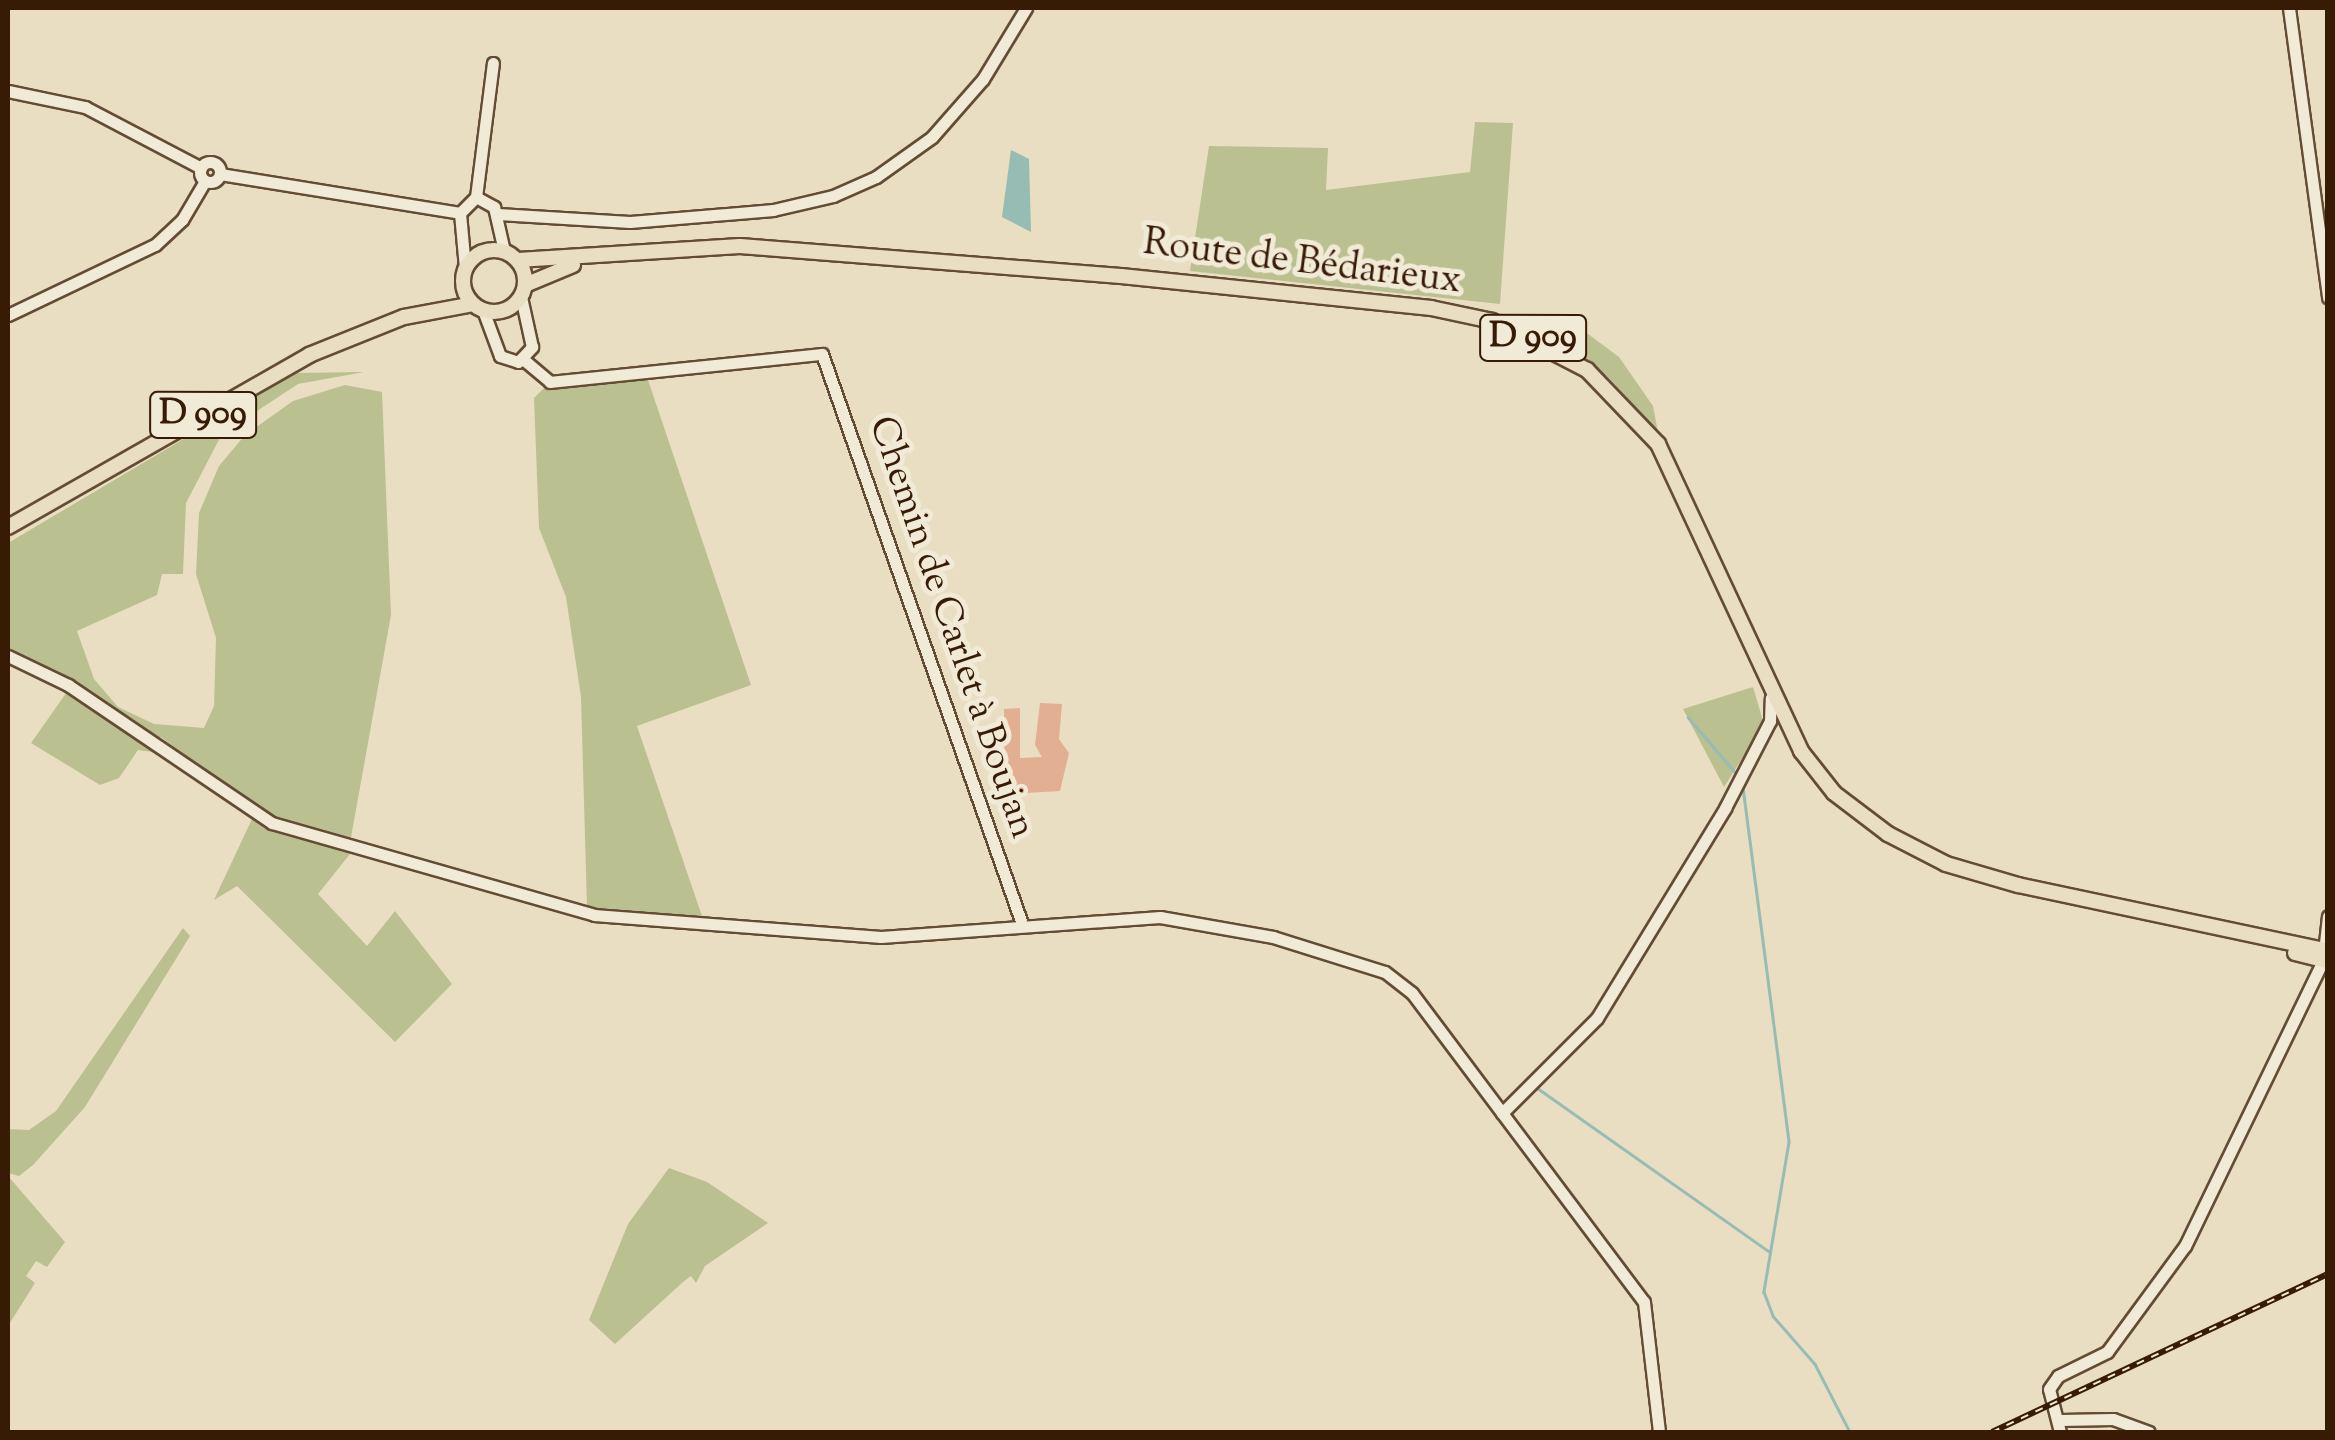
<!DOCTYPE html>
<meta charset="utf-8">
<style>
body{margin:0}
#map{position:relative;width:2335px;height:1440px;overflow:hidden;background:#e9dec1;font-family:"Sorts Mill Goudy",serif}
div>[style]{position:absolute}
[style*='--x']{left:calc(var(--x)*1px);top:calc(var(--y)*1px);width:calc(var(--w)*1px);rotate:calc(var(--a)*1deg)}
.green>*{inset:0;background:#bac090}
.water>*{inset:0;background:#97bcb3}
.stream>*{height:2.5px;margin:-1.25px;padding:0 1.25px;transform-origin:1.25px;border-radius:1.25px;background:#97bcb3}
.building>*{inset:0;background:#e3af92}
.roads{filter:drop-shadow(2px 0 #644c34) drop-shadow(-2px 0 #644c34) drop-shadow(0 2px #644c34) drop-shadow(0 -2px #644c34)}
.minor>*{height:11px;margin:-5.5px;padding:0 5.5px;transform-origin:5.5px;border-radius:5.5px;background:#f1ead7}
.minor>.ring{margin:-5.5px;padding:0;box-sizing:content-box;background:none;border:11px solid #f1ead7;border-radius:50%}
.major>*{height:14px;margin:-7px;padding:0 7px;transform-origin:7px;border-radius:7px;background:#e9dec1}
.major>.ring{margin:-7px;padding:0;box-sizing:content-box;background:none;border:14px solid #e9dec1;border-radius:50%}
.rail>*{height:6px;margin-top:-3px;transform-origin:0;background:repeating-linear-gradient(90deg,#f1ead7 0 8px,#381b05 0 16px);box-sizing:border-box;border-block:2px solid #381b05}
span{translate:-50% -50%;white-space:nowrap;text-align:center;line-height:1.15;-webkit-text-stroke:10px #f1ead7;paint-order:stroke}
.shield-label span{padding:2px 8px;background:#f1ead7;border:2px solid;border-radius:8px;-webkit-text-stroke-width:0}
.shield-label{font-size:35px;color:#381b05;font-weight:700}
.street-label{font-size:38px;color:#381b05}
.frame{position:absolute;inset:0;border:10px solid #381b05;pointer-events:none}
</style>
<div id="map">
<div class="green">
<i style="clip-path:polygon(1475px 122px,1513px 123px,1500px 304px,1190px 271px,1209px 146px,1328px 148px,1326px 190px,1470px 172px)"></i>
<i style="clip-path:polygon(1542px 317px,1580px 328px,1619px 357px,1653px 406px,1658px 432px,1608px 377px,1515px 320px)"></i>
<i style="clip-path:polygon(364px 372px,298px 384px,222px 434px,186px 503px,183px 574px,162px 574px,157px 595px,77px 631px,94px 679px,118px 707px,154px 724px,204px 728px,214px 706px,216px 638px,196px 574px,199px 513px,219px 466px,245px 435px,293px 401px,345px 385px,382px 392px,391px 615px,350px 843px,254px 810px,161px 737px,154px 742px,87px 690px,8px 649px,8px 543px,295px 373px)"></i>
<i style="clip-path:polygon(647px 377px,751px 685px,637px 726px,703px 919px,587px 907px,581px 697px,566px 597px,539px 528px,534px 398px,543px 389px)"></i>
<i style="clip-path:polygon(1753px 687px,1764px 724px,1724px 787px,1683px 709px)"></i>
<i style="clip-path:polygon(69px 689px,152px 748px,152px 752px,138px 750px,119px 778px,100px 785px,31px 743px)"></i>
<i style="clip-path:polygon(252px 819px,350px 854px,318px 894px,367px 946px,395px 911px,452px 984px,395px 1042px,237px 886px,214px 900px)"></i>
<i style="clip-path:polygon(183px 928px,190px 936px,85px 1107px,33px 1165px,19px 1176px,8px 1173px,8px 1129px,29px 1130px,56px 1111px)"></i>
<i style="clip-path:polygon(669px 1168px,707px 1182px,768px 1223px,705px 1266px,696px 1283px,691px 1276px,683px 1282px,615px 1344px,589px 1320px,628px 1224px)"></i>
<i style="clip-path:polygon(8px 1176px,65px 1242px,47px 1267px,36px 1261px,26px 1276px,35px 1283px,8px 1326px)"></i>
</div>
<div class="water">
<i style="clip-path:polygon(1011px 150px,1029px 159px,1031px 232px,1002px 217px)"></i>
</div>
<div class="stream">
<i style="--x:1688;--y:717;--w:72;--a:49.5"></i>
<i style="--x:1743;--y:787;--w:358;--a:82.6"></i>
<i style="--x:1789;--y:1142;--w:152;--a:99.5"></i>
<i style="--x:1764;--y:1292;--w:26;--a:69"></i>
<i style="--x:1773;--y:1316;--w:64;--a:48.8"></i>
<i style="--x:1815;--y:1364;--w:76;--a:62.8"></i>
<i style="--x:1536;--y:1087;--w:286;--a:35.2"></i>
</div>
<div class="building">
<i style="clip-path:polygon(1040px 703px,1062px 704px,1059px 739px,1069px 753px,1060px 791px,1005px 794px,1004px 709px,1020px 708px,1020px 758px,1042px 757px,1035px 745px)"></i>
</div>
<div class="roads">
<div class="minor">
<i style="--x:2289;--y:8;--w:292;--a:82.3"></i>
<i style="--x:8;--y:91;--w:79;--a:11.7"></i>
<i style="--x:85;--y:107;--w:131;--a:27.7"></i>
<i class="ring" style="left:200px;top:162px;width:9px;height:9px"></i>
<i style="--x:220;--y:174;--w:243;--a:9.2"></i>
<i style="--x:476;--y:197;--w:135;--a:-82.8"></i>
<i style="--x:498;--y:214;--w:132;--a:3.5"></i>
<i style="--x:630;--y:222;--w:144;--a:-4.8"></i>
<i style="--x:773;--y:210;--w:62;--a:-13.1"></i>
<i style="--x:833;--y:196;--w:47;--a:-23.8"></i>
<i style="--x:876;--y:177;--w:69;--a:-35.5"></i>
<i style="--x:932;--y:137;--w:77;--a:-48.7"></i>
<i style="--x:983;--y:79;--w:83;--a:-58.8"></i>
<i style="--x:465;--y:268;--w:55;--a:-95.2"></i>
<i style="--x:460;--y:213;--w:23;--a:-45"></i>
<i style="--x:476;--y:197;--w:21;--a:29"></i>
<i style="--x:494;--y:207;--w:45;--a:77.2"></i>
<i style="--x:483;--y:310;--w:49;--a:69.7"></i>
<i style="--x:500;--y:356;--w:19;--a:18"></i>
<i style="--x:518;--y:362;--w:21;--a:-47"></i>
<i style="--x:532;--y:347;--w:51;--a:-102.4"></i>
<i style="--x:8;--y:315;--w:163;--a:-25.5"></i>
<i style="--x:155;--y:245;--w:37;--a:-43"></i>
<i style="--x:182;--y:220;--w:45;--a:-59.5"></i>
<i style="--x:524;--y:360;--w:34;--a:40"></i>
<i style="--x:550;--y:382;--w:273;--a:-5.9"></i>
<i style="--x:822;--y:354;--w:601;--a:70.66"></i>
<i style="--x:8;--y:656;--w:67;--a:25.8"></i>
<i style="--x:68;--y:685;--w:246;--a:34.1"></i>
<i style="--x:272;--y:823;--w:335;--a:15.9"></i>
<i style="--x:594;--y:915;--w:288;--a:4.4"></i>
<i style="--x:881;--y:937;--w:280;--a:-4.1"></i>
<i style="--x:1160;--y:917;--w:115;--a:10"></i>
<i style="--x:1273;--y:937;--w:117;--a:17.4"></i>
<i style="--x:1385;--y:972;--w:34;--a:38"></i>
<i style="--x:1412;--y:993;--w:386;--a:53.1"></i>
<i style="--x:1644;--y:1302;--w:131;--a:83.4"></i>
<i style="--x:1502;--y:1113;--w:134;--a:-45"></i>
<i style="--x:1597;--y:1018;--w:246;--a:-58.6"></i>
<i style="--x:1725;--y:808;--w:98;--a:-62.7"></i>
<i style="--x:1770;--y:721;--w:23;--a:-88"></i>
<i style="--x:2061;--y:1420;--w:52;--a:-1.1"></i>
<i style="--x:2113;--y:1419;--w:38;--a:20"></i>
<i style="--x:2060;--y:1432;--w:44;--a:-104.3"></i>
<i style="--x:2049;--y:1389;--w:16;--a:-55"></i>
<i style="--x:2058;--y:1376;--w:55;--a:-26.1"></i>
<i style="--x:2107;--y:1352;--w:132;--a:-53.7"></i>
<i style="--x:2185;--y:1246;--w:317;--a:-64.2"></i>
<i style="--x:2323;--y:961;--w:45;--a:-83.7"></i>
</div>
<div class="major">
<i class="ring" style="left:463px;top:250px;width:48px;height:48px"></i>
<i style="--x:518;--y:260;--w:222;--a:-3.6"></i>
<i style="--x:740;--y:246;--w:382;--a:4.5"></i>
<i style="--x:1121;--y:276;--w:312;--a:5.9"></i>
<i style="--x:1431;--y:308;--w:62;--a:12"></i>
<i style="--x:1492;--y:321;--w:107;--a:27.3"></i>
<i style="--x:1587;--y:370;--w:103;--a:46.2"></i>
<i style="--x:1658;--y:444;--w:339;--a:65"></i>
<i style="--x:1801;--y:751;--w:53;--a:51.8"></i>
<i style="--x:1834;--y:793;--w:68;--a:37.2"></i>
<i style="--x:1888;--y:834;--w:65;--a:27.3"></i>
<i style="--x:1946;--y:864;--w:75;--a:16.3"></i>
<i style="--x:2018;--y:885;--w:317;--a:12"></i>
<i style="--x:525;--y:285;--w:52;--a:-22.6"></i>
<i style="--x:8;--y:527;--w:347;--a:-29.7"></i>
<i style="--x:309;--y:355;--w:102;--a:-21.8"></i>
<i style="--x:404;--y:317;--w:70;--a:-10.7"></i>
<i style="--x:2295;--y:953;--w:34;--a:14"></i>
</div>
</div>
<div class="rail">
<i style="--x:1992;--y:1432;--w:371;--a:-25.2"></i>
</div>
<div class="shield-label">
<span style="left:1533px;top:338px">D 909</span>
<span style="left:203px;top:415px">D 909</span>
</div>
<div class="street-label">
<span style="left:1302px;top:264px;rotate:7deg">Route de Bédarieux</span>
<span style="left:950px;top:628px;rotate:71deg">Chemin de Carlet à Boujan</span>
</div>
<div class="frame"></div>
</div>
